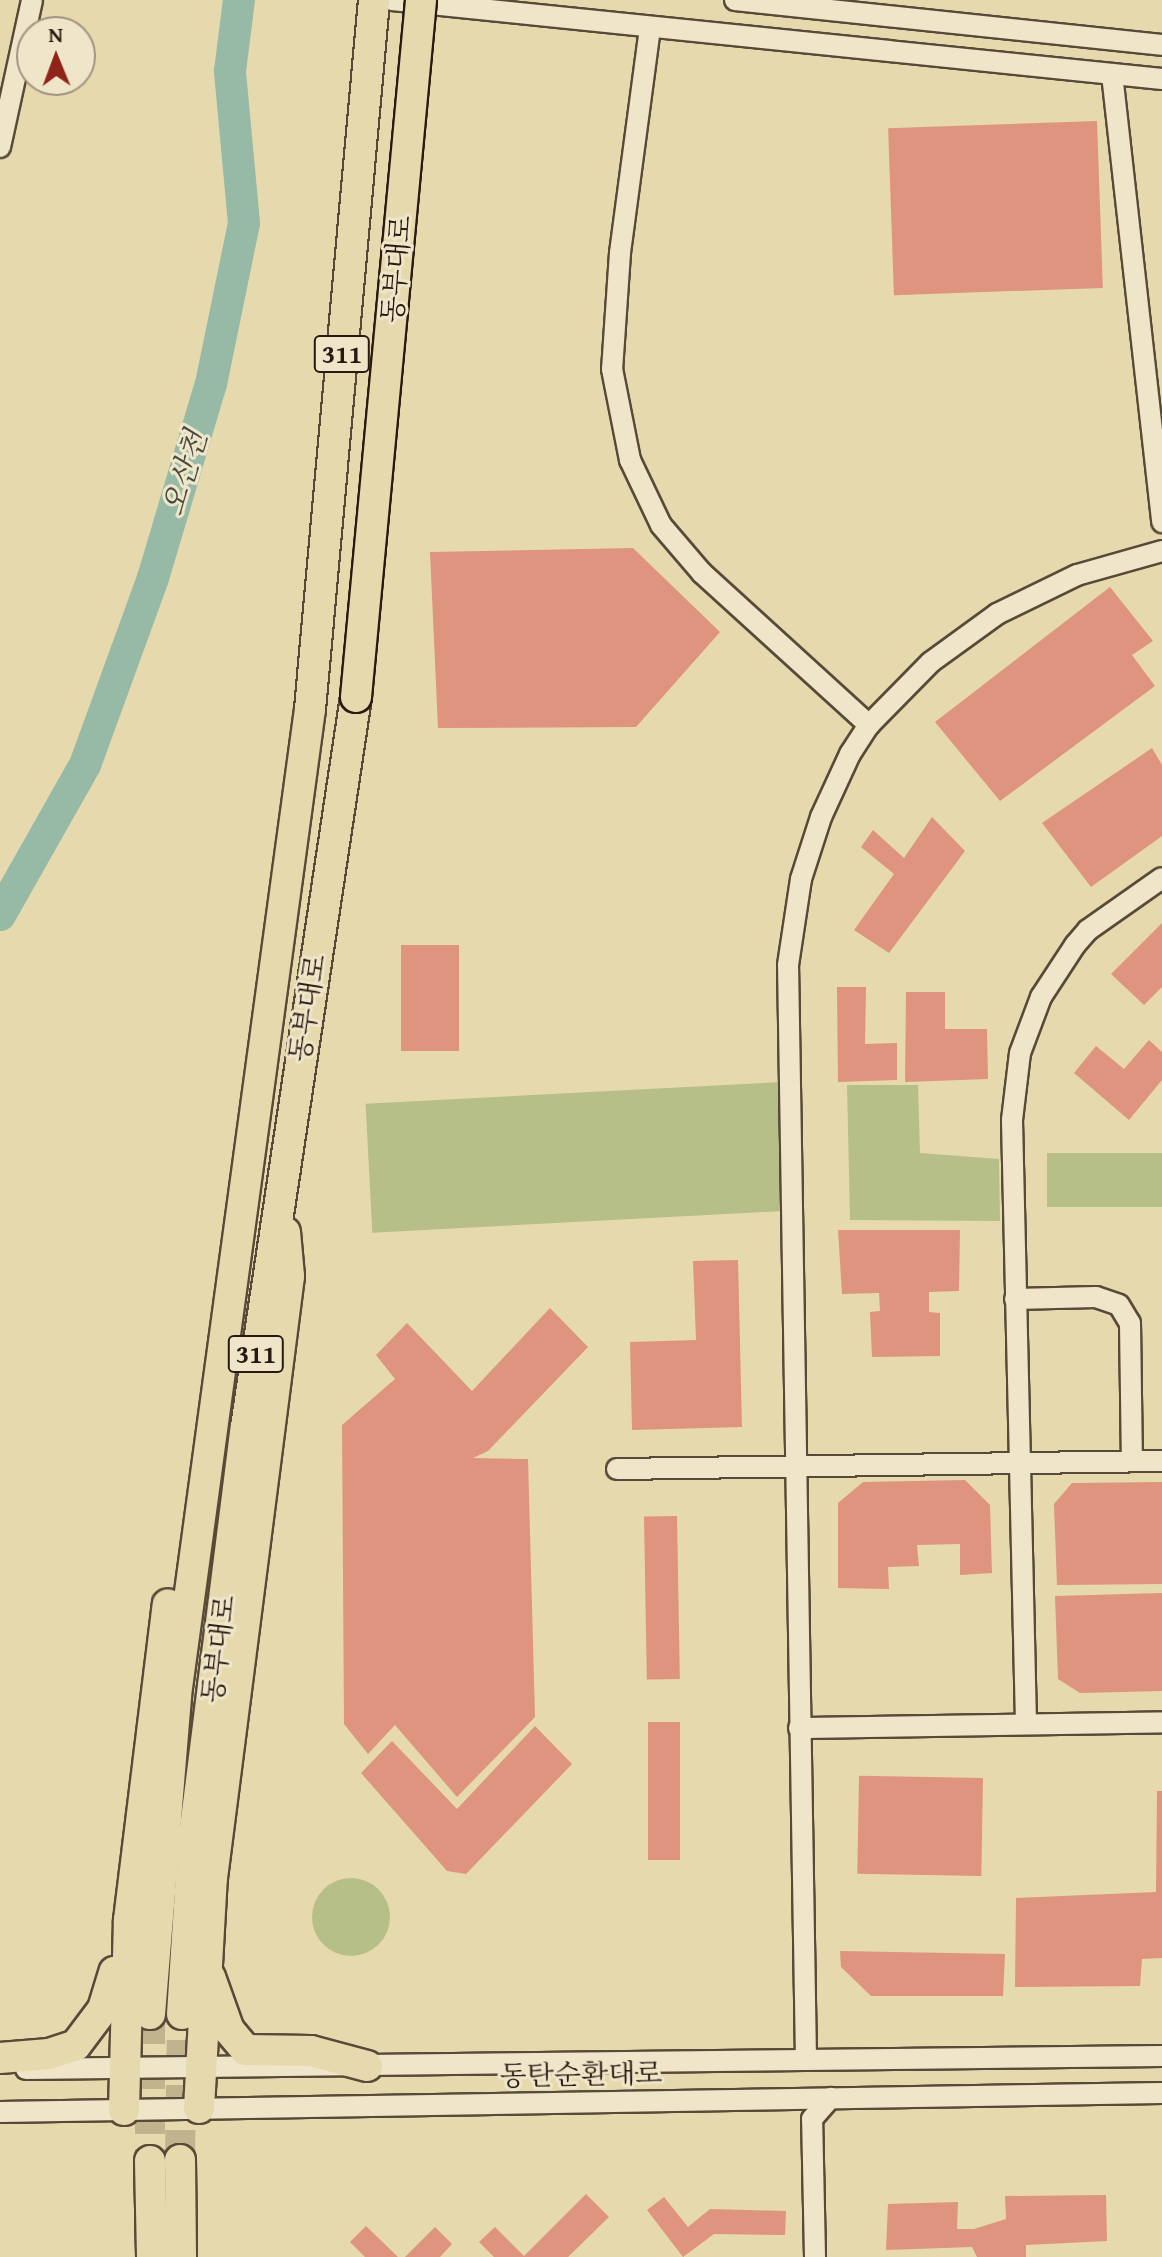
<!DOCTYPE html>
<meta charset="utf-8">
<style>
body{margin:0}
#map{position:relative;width:1162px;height:2257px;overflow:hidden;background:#e6d9ad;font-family:"Gentium Book Plus","Noto Serif KR",serif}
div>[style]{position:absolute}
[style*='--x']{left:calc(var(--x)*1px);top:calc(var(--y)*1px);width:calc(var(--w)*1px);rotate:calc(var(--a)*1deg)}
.green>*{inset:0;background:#b7bf89;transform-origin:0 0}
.round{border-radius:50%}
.river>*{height:32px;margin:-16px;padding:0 16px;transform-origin:16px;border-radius:16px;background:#97baa6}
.building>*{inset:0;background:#de947f;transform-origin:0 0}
.highway-tunnel>*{height:30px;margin-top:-15px;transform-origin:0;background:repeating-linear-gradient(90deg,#c0b38e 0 30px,transparent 0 45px)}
.roads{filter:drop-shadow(2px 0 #584a38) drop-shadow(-2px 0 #584a38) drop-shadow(0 2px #584a38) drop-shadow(0 -2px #584a38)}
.minor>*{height:20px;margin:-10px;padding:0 10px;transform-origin:10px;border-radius:10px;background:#efe6ca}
.highway>*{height:30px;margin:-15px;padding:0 15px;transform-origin:15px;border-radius:15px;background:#e6d9ad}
.bridges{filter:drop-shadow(2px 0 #281a11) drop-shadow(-2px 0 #281a11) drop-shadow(0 2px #281a11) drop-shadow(0 -2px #281a11)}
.highway-bridge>*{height:30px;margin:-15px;padding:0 15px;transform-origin:15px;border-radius:15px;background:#e6d9ad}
span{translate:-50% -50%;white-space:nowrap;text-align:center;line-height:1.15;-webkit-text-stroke:6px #efe6ca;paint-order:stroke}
.shield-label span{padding:2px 6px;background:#efe6ca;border:2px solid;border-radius:6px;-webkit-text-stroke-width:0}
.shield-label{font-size:26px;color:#281a11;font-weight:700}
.street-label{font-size:28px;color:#281a11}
.water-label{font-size:30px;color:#494a3e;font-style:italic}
.north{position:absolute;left:16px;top:16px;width:80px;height:80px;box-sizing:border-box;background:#efe6ca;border:2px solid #9f9480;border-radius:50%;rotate:359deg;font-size:22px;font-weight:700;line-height:32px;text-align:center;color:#281a11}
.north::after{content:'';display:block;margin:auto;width:28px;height:36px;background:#8f2418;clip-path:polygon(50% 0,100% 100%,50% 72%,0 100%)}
</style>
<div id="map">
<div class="green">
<i style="left:782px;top:1082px;width:129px;height:417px;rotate:87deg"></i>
<i style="clip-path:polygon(847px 1085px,918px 1085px,920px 1153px,999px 1159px,1000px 1221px,850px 1220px)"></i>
<i style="left:1162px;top:1153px;width:54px;height:115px;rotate:90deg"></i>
<i class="round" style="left:312px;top:1878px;width:78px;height:78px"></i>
</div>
<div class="river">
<i style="--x:0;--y:915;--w:172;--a:-60.5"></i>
<i style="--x:85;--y:765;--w:199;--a:-70"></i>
<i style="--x:153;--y:578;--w:202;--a:-73.4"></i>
<i style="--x:211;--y:384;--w:164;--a:-78.4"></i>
<i style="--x:244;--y:223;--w:153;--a:-95.3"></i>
<i style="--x:230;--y:71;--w:72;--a:-82.8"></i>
</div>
<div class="building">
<i style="left:1097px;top:121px;width:167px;height:209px;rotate:88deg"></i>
<i style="clip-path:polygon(633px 548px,720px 632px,636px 727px,438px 728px,430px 552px)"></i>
<i style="clip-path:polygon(1110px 587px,1153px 641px,1132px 655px,1155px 686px,1000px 801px,935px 722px)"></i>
<i style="clip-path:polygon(1152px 748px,1162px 765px,1162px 836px,1091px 887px,1042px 823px)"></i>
<i style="clip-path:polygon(932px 817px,965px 851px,889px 953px,854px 930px,894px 874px,861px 847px,873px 830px,904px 858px)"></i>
<i style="clip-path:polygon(1162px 923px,1162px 987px,1144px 1005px,1111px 974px)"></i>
<i style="left:401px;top:945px;width:58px;height:106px"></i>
<i style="clip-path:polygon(837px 987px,866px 987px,865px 1044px,897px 1043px,897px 1080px,838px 1082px)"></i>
<i style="clip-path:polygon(906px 992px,945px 992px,945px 1029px,987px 1029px,988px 1079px,905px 1082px)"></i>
<i style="clip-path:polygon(1149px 1040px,1162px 1052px,1162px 1080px,1129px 1120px,1074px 1073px,1096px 1046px,1124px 1069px)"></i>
<i style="clip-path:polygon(838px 1230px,960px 1230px,959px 1291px,929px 1292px,929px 1312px,940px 1313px,940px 1356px,872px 1357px,870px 1312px,880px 1311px,879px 1293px,842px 1294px)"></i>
<i style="clip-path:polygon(738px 1260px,742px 1427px,632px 1430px,630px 1342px,696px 1340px,693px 1261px)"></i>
<i style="clip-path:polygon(550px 1308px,588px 1347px,488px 1451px,473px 1458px,528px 1459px,535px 1717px,457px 1797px,395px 1725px,368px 1754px,344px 1724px,342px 1425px,395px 1379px,376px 1355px,407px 1323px,472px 1391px)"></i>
<i style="clip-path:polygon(965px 1480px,990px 1505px,992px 1573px,960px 1575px,960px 1544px,917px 1545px,919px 1566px,888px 1567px,889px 1589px,838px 1588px,838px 1503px,863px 1482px)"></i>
<i style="clip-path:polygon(1162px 1482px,1162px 1584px,1057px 1585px,1054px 1504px,1072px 1483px)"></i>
<i style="left:677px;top:1516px;width:163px;height:33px;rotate:89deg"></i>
<i style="clip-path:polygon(1162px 1593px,1162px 1691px,1080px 1693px,1058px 1679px,1055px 1596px)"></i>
<i style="left:680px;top:1722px;width:138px;height:32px;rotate:90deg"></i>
<i style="clip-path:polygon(535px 1726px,572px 1764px,466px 1874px,447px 1871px,361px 1773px,392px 1741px,457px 1809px)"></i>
<i style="left:983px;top:1778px;width:98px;height:124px;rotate:91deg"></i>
<i style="clip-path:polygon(1157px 1791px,1162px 1791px,1162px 1958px,1142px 1959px,1140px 1986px,1015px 1987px,1016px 1898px,1156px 1892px)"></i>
<i style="clip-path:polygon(840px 1951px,1005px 1954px,1003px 1996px,871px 1996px,841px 1967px)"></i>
<i style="clip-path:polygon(586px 2194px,609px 2217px,568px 2257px,494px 2257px,479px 2242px,495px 2227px,524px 2256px)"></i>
<i style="clip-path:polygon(1106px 2195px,1107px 2241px,1026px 2245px,1026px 2257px,977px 2257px,972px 2247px,886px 2250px,888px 2204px,958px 2202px,957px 2229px,974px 2229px,1006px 2219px,1005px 2196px)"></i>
<i style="clip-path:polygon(664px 2197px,688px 2227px,710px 2209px,786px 2211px,785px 2235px,714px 2234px,683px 2257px,647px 2210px)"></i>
<i style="clip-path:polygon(366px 2226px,398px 2257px,365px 2257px,350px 2242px)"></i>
<i style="clip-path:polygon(435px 2227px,452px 2244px,440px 2257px,405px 2257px)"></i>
</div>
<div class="highway-tunnel">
<i style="--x:150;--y:2014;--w:147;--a:90"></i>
<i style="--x:180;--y:2160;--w:146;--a:-89.2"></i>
</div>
<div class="roads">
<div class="minor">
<i style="--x:392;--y:0;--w:774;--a:5.86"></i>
<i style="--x:735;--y:0;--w:429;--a:6"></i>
<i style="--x:650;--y:28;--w:227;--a:97.6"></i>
<i style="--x:620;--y:253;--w:116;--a:93.9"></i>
<i style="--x:612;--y:369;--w:93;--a:78.8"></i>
<i style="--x:630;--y:460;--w:72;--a:64.5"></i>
<i style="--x:661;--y:525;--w:63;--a:49.5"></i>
<i style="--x:702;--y:573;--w:226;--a:42.3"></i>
<i style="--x:1112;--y:74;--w:451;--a:83.6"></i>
<i style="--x:0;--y:147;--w:150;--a:-77.7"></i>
<i style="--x:1015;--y:1299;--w:81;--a:-1.4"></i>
<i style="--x:1096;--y:1297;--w:24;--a:19"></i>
<i style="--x:1119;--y:1305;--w:21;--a:59"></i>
<i style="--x:1130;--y:1323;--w:138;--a:89.2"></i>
<i style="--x:617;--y:1469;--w:545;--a:-0.84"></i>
<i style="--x:1026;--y:1723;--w:603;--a:-91.33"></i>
<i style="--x:1012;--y:1120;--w:67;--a:-83.2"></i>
<i style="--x:1020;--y:1053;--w:60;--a:-69.4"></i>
<i style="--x:1041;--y:997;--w:62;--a:-56.8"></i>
<i style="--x:1075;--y:945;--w:20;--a:-49"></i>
<i style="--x:1088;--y:930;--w:90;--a:-35.1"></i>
<i style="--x:799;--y:1728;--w:363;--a:-0.9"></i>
<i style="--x:806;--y:2060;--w:1095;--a:-90.94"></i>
<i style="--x:788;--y:965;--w:87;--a:-81.4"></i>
<i style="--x:801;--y:879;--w:65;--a:-72.1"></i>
<i style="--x:821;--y:817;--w:69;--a:-65.3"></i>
<i style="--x:850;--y:754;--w:35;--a:-57"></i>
<i style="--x:869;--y:725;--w:88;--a:-45.5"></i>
<i style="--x:931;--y:662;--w:82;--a:-36"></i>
<i style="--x:997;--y:614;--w:89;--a:-26"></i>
<i style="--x:1077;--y:575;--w:88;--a:-15.8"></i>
<i style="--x:26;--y:2069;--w:1136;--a:-0.66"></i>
<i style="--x:0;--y:2112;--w:1162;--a:-0.94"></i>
<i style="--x:815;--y:2257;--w:138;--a:-91.2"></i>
<i style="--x:812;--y:2119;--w:28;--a:-49"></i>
</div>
<div class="highway">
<i style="--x:210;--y:1977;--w:56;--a:70.3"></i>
<i style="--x:229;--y:2030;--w:26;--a:50"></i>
<i style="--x:246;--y:2050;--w:65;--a:0.9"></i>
<i style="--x:311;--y:2051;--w:58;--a:15"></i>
<i style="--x:150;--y:2014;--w:320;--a:-85.3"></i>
<i style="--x:176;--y:1695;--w:995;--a:-82.26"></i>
<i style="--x:310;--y:709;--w:712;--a:-84.84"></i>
<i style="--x:182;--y:2014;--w:170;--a:-86.3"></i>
<i style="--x:193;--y:1844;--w:420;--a:-82.8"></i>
<i style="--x:246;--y:1427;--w:738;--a:-81.43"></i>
<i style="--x:0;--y:2058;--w:49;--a:-4.7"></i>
<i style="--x:49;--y:2054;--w:28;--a:-18"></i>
<i style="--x:76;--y:2045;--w:45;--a:-53.1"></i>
<i style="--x:103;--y:2009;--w:39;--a:-73"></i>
<i style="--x:199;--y:2108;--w:230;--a:-86.8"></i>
<i style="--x:212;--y:1878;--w:607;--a:-82.71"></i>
<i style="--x:289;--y:1276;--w:44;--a:-95.2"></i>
<i style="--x:124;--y:2110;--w:190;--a:-88.5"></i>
<i style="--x:129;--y:1920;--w:318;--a:-83"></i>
<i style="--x:180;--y:2160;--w:97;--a:89.4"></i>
<i style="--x:150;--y:2161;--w:96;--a:88.8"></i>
</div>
</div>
<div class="bridges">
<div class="highway-bridge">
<i style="--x:356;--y:697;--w:700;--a:-84.67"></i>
</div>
</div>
<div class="shield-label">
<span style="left:342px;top:354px">311</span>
<span style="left:256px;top:1354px">311</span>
</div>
<div class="street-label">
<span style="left:396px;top:269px;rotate:-85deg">동부대로</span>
<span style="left:307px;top:1008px;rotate:-81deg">동부대로</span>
<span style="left:218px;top:1649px;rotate:-83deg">동부대로</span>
<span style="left:581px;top:2074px;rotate:-1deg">동탄순환대로</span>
</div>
<div class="water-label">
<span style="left:184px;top:473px;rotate:-73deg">오산천</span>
</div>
<div class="north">N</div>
</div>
